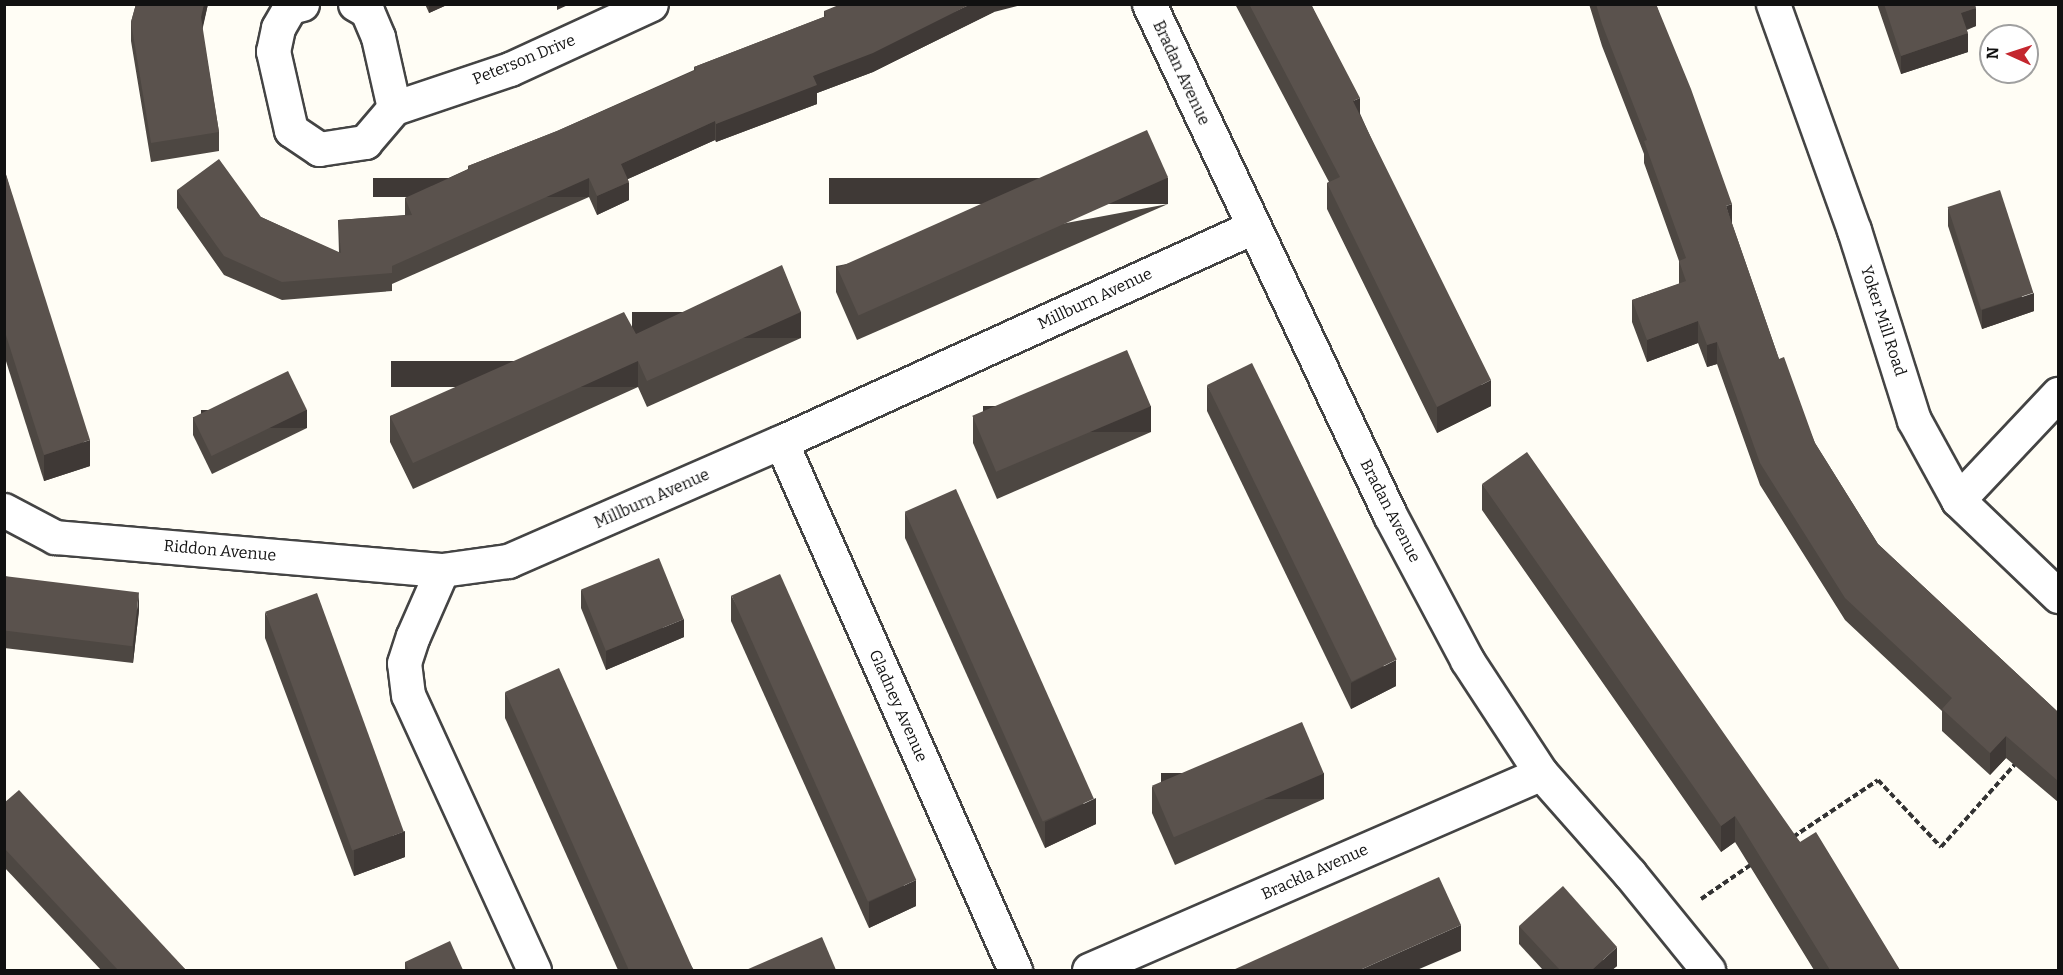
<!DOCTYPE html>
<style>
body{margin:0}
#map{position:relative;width:2063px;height:975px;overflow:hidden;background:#fffdf5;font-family:Bitter,serif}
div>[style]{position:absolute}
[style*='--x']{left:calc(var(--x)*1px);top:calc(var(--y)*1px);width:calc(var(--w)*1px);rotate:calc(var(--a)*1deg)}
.path>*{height:4px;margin-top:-2px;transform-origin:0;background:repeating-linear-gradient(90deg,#333 0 6px,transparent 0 9px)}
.roads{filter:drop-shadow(2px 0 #444) drop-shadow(-2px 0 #444) drop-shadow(0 2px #444) drop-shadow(0 -2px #444)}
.minor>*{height:33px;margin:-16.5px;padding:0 16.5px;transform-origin:16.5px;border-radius:16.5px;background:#fff}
.wall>*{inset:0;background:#4d4742}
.shaded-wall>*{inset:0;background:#3f3936;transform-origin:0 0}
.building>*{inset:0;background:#5a524d;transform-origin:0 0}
span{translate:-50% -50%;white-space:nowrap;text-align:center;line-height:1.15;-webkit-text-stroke:6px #fff;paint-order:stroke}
.street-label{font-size:16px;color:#111}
.frame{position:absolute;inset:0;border:6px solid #111;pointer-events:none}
.north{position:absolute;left:1979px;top:24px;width:60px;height:60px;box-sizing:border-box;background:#fff;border:2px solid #a0a0a0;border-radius:50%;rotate:273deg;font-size:16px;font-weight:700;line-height:24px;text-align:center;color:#111}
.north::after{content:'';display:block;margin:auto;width:21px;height:27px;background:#c4262e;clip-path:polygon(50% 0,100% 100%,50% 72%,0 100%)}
</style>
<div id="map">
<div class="path">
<i style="--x:1793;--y:837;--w:102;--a:-33.8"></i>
<i style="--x:1878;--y:780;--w:92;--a:46.8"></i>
<i style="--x:1941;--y:847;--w:113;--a:-48.2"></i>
<i style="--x:1701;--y:899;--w:62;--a:-34.5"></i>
</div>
<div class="roads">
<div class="minor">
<i style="--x:302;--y:4;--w:12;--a:166"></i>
<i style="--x:290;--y:7;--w:24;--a:120"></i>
<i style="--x:278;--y:28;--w:24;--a:102"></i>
<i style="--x:273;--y:51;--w:81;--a:77.2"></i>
<i style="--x:291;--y:130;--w:34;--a:34"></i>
<i style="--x:319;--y:149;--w:47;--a:-8.7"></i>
<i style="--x:365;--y:142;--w:45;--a:-49.5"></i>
<i style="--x:394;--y:108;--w:122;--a:-18.6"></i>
<i style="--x:510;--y:69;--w:155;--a:-24.7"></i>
<i style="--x:355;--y:4;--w:14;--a:30"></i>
<i style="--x:367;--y:11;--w:28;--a:67"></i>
<i style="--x:378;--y:37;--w:73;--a:77.3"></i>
<i style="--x:1149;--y:4;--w:565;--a:64.75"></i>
<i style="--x:1390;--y:515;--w:164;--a:62"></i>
<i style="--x:1467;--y:660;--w:135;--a:56.8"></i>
<i style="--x:1541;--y:773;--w:135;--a:48.6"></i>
<i style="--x:1630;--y:874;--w:124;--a:50.9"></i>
<i style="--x:1773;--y:4;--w:240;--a:70.3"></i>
<i style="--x:1854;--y:230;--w:199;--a:72.5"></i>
<i style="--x:1914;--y:420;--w:91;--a:61.2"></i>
<i style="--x:1958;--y:500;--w:139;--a:43.8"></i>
<i style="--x:781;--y:442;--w:578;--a:66.1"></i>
<i style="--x:1958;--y:500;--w:146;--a:-46.7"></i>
<i style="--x:4;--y:510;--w:58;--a:27.9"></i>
<i style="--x:55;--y:537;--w:388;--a:4.9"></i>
<i style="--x:534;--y:970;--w:302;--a:-114.6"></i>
<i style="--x:408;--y:695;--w:32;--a:-97"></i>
<i style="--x:404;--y:663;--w:28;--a:-72"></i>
<i style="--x:413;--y:636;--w:72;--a:-66.3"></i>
<i style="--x:442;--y:570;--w:67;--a:-7.8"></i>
<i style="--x:508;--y:561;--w:298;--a:-23.6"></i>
<i style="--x:781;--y:442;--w:519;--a:-24.49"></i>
<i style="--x:1089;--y:970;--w:493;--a:-23.5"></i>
</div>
</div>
<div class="wall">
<i style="clip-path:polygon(136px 4px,208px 4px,202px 29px,219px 132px,219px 151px,151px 162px,131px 41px,131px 22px)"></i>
<i style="clip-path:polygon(425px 4px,449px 4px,429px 13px)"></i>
<i style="clip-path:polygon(1235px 4px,1311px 4px,1491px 406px,1437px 433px,1327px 209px,1327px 183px,1329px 182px)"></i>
<i style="clip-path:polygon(1589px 4px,1656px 4px,1779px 359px,1815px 443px,1878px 544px,2058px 712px,2058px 802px,2006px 758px,1990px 775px,1942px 731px,1942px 711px,1845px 620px,1760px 485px,1717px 364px,1707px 367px,1698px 343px,1647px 362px,1632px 322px,1632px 300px,1679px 284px,1679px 261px,1644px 163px,1644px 154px,1602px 46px)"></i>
<i style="clip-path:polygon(1877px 4px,1975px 4px,1976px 26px,1967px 30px,1968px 52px,1901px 74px)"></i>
<i style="clip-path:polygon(824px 11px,994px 12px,873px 72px,817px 93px,817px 104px,716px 142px,715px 140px,628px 179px,629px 200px,597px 215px,589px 197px,392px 284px,392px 291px,282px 300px,224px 275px,177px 208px,177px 190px,261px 217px,339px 253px,338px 220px,405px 215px,405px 198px,468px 169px,468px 166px,557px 131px,694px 70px,694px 67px,824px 17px)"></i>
<i style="clip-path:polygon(4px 168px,90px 466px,44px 481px,4px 355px)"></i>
<i style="clip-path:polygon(1168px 204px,857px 340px,836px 292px,836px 266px)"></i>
<i style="clip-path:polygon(1948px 208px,2034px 311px,1982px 329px,1948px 226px)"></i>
<i style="clip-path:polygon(636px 334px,801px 338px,647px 407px,638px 387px,413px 489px,390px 442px,390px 416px)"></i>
<i style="clip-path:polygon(1207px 385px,1396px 686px,1351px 709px,1207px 411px)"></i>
<i style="clip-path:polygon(193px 417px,307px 428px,212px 474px,193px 435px)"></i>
<i style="clip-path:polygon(973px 417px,1151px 432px,997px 499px,973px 443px)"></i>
<i style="clip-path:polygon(1482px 484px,1800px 842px,1900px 970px,1814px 970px,1735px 842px,1721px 852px,1482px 510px)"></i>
<i style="clip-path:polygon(905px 512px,1096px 824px,1045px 848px,905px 538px)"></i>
<i style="clip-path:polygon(4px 576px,139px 610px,133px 663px,4px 648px)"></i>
<i style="clip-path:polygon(581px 590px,684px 637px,606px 670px,581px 608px)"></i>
<i style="clip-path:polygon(731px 595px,916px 906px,869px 928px,731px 621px)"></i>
<i style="clip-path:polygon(265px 612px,405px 857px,354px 876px,265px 638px)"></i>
<i style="clip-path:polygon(505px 692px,694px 970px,618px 970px,505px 718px)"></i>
<i style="clip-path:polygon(1152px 787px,1324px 799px,1175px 865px,1152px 813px)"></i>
<i style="clip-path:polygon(4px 803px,186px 970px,101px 970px,4px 867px)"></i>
<i style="clip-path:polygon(1519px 926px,1617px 966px,1612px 970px,1543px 970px,1519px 944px)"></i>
<i style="clip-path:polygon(405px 962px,463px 970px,405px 970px)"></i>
</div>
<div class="shaded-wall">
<i style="clip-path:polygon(204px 4px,208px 4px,201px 36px,201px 17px)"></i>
<i style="clip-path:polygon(429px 4px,449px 4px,429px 13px)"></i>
<i style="clip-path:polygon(557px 4px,570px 4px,557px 10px)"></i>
<i style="clip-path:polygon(971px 4px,1025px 4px,994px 12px,873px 72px,817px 93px,817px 104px,716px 142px,716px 124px,813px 76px)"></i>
<i style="clip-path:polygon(1976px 8px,1976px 26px,1961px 31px,1961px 13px)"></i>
<i style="clip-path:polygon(1968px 33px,1968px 52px,1901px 74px,1901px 56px)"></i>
<i style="clip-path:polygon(1360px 98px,1360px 124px,1353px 101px)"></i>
<i style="clip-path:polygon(715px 121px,715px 140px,621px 182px,621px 164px)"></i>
<i style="left:589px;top:178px;width:19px;height:216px;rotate:90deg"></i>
<i style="left:1168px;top:178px;width:26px;height:339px;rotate:90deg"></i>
<i style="clip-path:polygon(629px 182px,629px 200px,597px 215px,597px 196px)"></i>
<i style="clip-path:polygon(1732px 204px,1732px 226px,1726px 206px)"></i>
<i style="clip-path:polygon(2034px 293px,2034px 311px,1982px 329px,1982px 310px)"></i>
<i style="left:801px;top:312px;width:26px;height:169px;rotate:90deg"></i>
<i style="clip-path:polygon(1698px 321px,1698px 343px,1647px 362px,1647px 340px)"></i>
<i style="clip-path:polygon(1717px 342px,1717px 364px,1707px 367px,1707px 345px)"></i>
<i style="left:638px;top:361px;width:26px;height:247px;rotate:90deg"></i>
<i style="clip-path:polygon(1491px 380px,1491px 406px,1437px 433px,1437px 407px)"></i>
<i style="left:1151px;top:406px;width:26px;height:168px;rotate:90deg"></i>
<i style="left:307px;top:410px;width:18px;height:106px;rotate:90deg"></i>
<i style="clip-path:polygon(90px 440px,90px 466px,44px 481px,44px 455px)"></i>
<i style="clip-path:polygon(139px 592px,139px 610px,133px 663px,133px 645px)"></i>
<i style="clip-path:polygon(684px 619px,684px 637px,606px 670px,606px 651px)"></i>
<i style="clip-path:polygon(1396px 660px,1396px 686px,1351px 709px,1351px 683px)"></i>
<i style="clip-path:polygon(2006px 736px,2006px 758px,1990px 775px,1990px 753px)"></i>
<i style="left:1324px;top:773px;width:26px;height:163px;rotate:90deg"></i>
<i style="clip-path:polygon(1096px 798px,1096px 824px,1045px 848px,1045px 822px)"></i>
<i style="clip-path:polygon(1735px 816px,1735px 842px,1721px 852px,1721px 826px)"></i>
<i style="clip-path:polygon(405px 831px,405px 857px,354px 876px,354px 850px)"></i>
<i style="clip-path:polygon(916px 880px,916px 906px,869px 928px,869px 902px)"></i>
<i style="clip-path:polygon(1461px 925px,1461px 951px,1417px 970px,1360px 970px)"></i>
<i style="clip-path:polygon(1617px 947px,1617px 966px,1612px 970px,1592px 970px)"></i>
</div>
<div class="building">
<i style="clip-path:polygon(136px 4px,204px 4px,201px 17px,219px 132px,151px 143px,131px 22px)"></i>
<i style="clip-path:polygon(841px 4px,971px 4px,873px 53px,813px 76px,817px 85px,716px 124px,715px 121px,621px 164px,629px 182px,597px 196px,589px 178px,392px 266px,392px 273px,282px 282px,224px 256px,177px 190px,219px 159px,261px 217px,341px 253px,338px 220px,412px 215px,405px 198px,469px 169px,468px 166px,557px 131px,696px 70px,694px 67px,826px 16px,824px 11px)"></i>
<i style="clip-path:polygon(1249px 4px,1311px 4px,1360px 98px,1353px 101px,1491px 380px,1437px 407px,1327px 183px,1340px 177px)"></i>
<i style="clip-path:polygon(1596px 4px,1656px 4px,1691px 89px,1732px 204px,1726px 206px,1779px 359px,1784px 357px,1815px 443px,1878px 544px,2058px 712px,2058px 781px,2006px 736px,1990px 753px,1942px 709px,1952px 698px,1845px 598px,1760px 463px,1717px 342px,1707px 345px,1698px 321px,1647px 340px,1632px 300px,1686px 281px,1679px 261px,1686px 258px,1644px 141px,1647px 140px,1602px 24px)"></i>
<i style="clip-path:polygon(1884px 4px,1975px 4px,1976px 8px,1961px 13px,1968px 33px,1901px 56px)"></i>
<i style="left:1147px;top:130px;width:52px;height:339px;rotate:66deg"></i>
<i style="clip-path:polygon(4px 168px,90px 440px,44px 455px,4px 329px)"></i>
<i style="left:2000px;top:190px;width:108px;height:55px;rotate:72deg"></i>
<i style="clip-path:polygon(782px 265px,801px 312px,647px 381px,638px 361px,413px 463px,390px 416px,624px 312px,636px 334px)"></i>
<i style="left:1127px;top:350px;width:61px;height:168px;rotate:67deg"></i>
<i style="left:1252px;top:363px;width:330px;height:50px;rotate:64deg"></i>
<i style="left:288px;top:371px;width:43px;height:106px;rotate:64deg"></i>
<i style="clip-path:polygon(1527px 452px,1800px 842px,1816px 832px,1900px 970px,1830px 970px,1735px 816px,1721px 826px,1482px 484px)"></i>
<i style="left:956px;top:489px;width:339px;height:56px;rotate:66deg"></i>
<i style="left:659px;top:558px;width:66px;height:84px;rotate:68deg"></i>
<i style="left:780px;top:574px;width:335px;height:53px;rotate:66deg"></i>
<i style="left:4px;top:576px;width:136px;height:54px;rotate:7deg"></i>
<i style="left:317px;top:593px;width:254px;height:55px;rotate:70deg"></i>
<i style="left:559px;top:668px;width:331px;height:59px;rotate:66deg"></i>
<i style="left:1302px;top:722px;width:56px;height:163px;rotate:67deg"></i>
<i style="clip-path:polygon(19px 790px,186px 970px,118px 970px,4px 848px,4px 803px)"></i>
<i style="clip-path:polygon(1439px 877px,1461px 925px,1360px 970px,1233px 970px)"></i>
<i style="clip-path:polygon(1563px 886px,1617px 947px,1592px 970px,1560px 970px,1519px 926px)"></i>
<i style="clip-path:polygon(822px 937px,836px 970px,746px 970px)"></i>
<i style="clip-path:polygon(450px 941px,463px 970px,409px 970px,405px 962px)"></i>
</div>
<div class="street-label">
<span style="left:524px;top:60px;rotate:-22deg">Peterson Drive</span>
<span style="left:1181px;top:73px;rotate:65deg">Bradan Avenue</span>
<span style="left:1095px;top:299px;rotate:-25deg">Millburn Avenue</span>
<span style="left:1883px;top:321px;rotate:72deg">Yoker Mill Road</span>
<span style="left:652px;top:499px;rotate:-24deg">Millburn Avenue</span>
<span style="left:1390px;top:511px;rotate:63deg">Bradan Avenue</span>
<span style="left:220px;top:551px;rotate:5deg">Riddon Avenue</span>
<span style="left:898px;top:706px;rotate:66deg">Gladney Avenue</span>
<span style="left:1315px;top:872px;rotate:-24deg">Brackla Avenue</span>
</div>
<div class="frame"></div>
<div class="north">N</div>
</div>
